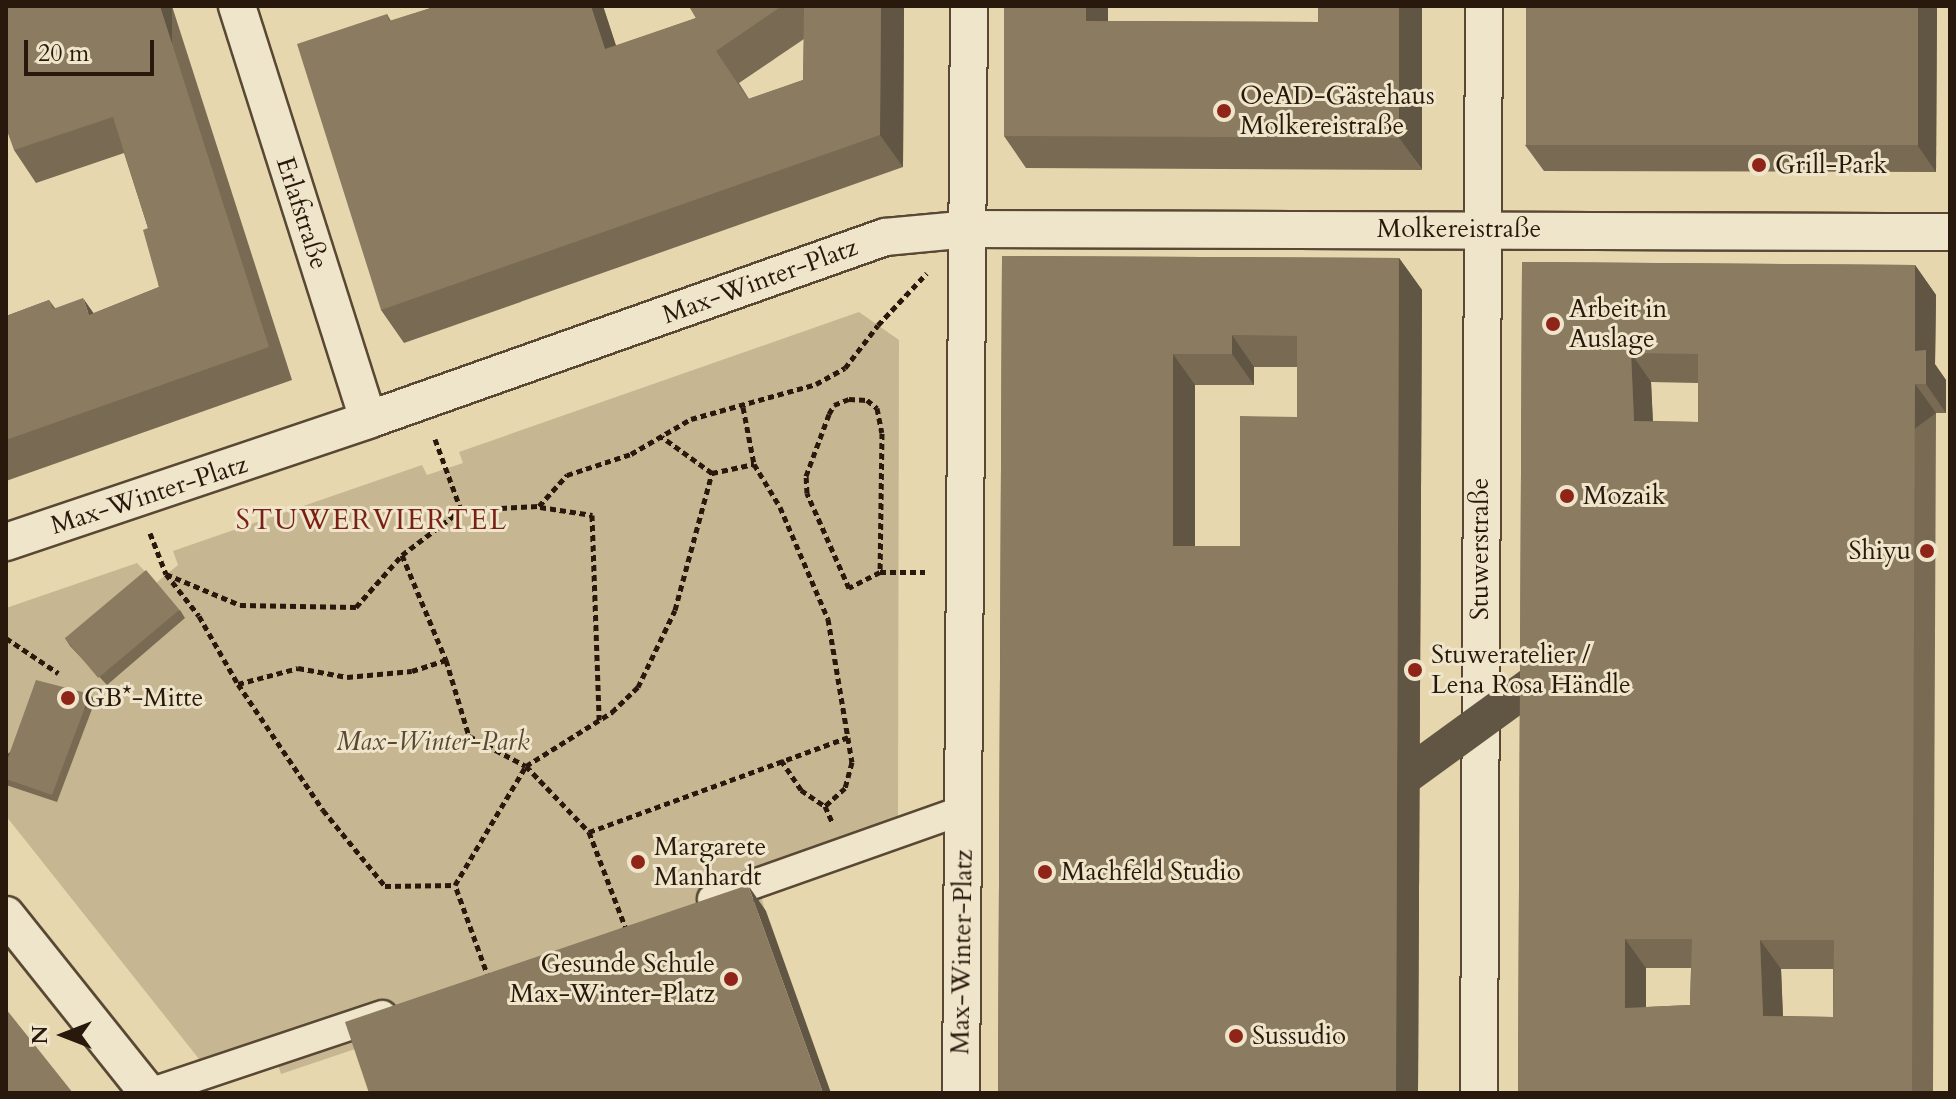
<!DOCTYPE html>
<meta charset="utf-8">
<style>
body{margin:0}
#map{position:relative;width:1956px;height:1099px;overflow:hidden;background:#e6d7ae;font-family:Cardo,serif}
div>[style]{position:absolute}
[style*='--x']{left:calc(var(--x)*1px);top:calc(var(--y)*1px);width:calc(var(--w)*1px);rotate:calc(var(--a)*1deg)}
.green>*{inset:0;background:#c6b792}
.path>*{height:5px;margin-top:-2.5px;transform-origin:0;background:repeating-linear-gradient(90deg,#29180c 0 6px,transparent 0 10px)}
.roads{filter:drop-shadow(2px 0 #584834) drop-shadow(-2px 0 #584834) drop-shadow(0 2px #584834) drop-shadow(0 -2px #584834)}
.pedestrian>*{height:28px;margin:-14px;padding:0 14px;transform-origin:14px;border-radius:14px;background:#efe5ca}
.minor>*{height:36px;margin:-18px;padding:0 18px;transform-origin:18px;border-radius:18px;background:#efe5ca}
.wall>*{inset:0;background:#786a53}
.shaded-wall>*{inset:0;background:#615643;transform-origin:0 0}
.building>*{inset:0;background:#8b7b60;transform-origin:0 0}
.dots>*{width:22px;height:22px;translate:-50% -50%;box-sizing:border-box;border:4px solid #efe5ca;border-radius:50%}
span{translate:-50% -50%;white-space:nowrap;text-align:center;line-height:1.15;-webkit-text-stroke:6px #efe5ca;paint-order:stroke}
.poi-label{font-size:26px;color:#29180c}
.left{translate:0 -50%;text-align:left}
.right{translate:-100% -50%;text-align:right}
.street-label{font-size:26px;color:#29180c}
.park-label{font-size:26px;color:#584834;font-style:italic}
.neighbourhood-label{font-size:28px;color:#7a1f14;letter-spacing:2px}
.frame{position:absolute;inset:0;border:8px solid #29180c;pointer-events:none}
.north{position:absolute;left:24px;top:995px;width:80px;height:80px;-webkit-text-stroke:6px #efe5ca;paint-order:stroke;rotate:270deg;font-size:22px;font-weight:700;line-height:32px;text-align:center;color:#29180c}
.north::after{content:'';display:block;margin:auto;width:28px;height:36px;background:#29180c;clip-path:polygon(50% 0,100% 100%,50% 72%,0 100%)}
.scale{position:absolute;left:24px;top:40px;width:130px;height:36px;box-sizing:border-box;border:4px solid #29180c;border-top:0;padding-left:10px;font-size:24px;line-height:28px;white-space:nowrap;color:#29180c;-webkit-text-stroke:6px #efe5ca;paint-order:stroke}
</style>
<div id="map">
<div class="green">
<i style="clip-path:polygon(859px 312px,899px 340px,898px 819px,761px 895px,765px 911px,281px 1074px,278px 1065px,234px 1079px,224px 1053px,199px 1059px,6px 816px,6px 608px,137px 563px,156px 583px,178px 565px,173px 551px,422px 465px,427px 475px,463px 463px,459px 452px)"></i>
</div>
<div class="path">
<i style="--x:743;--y:407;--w:58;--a:79.1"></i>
<i style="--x:754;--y:464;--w:50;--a:58.8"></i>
<i style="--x:780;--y:507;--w:122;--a:66.8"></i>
<i style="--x:828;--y:619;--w:145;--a:80.5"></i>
<i style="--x:852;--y:762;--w:27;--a:105"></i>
<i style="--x:845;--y:788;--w:27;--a:138"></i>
<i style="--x:825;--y:806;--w:17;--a:66"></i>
<i style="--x:435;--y:439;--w:76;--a:69.9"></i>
<i style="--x:461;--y:510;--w:78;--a:-2.9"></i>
<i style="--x:539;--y:506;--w:42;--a:-47.9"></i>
<i style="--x:567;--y:475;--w:67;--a:-18.2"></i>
<i style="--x:631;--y:454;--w:69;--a:-30.3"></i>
<i style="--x:691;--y:419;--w:130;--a:-15.6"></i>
<i style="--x:816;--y:384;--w:33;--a:-29"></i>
<i style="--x:845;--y:368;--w:54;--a:-52.5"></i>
<i style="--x:878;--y:325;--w:71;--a:-46.7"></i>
<i style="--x:712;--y:473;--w:43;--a:-12.1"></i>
<i style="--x:540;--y:507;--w:53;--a:8.7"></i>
<i style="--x:592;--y:515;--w:205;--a:88"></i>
<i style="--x:150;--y:533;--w:44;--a:68.7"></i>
<i style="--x:166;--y:574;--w:80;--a:22.7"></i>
<i style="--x:240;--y:605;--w:116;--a:1"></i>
<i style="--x:356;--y:607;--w:69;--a:-48.5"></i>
<i style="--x:402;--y:555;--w:74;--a:-37.3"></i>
<i style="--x:402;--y:555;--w:114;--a:67.3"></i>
<i style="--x:446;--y:660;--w:79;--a:73.2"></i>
<i style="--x:469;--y:736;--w:64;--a:27.8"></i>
<i style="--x:526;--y:766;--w:91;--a:46.3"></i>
<i style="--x:589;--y:832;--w:276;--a:-20.1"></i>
<i style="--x:880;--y:572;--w:35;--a:153"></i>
<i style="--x:849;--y:588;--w:104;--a:-113.9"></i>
<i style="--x:807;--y:493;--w:17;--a:-93"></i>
<i style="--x:806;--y:476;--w:66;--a:-69.6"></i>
<i style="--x:829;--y:414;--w:10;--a:-61"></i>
<i style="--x:834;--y:405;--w:16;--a:-22"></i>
<i style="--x:849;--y:399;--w:18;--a:3"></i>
<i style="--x:867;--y:400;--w:13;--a:39"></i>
<i style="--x:877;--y:408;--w:25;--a:79"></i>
<i style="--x:882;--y:433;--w:139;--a:90.8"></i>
<i style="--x:880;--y:572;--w:45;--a:0"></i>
<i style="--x:166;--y:574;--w:53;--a:51.8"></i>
<i style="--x:199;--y:616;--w:78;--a:60.2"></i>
<i style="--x:238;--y:684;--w:152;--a:56"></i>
<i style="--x:323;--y:810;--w:98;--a:50.8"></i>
<i style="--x:385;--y:886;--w:70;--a:-0.8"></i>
<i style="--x:6;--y:638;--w:63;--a:33.9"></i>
<i style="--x:238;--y:684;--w:62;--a:-14.9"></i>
<i style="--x:298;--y:668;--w:50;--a:10.4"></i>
<i style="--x:347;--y:677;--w:65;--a:-5.3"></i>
<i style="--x:412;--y:671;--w:36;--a:-18"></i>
<i style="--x:781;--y:760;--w:36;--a:56"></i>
<i style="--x:801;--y:790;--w:29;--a:34"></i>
<i style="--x:589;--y:832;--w:104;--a:69.1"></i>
<i style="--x:489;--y:979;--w:100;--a:-109.9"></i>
<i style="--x:455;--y:885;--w:139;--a:-59.2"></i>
<i style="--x:526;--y:766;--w:102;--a:-32.1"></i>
<i style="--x:612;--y:712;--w:36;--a:-44"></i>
<i style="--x:638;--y:687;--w:85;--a:-64.3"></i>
<i style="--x:675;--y:610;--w:142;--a:-74.9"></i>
<i style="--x:712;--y:473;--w:62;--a:-144.2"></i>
</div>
<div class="roads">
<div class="pedestrian">
<i style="--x:712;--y:899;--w:267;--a:-19.5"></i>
<i style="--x:149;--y:1093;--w:246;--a:-18.5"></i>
</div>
<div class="minor">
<i style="--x:237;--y:6;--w:434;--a:72.4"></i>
<i style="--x:6;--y:542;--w:382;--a:-18.6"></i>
<i style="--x:368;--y:420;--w:548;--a:-19.49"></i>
<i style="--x:885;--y:237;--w:84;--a:-5.4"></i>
<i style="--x:969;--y:229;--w:981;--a:0.18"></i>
<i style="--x:6;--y:915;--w:228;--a:51.4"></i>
<i style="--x:961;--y:1093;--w:1087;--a:-89.58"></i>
<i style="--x:1479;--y:1093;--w:1087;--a:-89.74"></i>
</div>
</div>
<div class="wall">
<i style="clip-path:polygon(6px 6px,172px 6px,292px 380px,6px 481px,6px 316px,49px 300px,55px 308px,94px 313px,159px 287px,148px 228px,124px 153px,36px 183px,14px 150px)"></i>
<i style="clip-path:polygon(evenodd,437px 6px,603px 6px,616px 46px,696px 18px,689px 6px,904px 6px,903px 167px,404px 343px,381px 310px,387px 14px,391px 21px,437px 6px,804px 39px,803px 80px,749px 99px,739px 83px,804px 39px)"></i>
<i style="clip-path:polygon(1937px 6px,1936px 172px,1544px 171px,1525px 145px)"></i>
<i style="clip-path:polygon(1108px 21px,1318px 22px,1422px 170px,1026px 168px,1004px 136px)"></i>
<i style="clip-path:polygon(evenodd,1002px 256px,1399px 258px,1422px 290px,1418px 1093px,999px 1093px,998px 1091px,1002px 256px,1254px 367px,1297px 367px,1297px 417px,1240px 546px,1195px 546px,1195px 385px,1254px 385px,1254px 367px)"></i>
<i style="clip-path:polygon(evenodd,1522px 262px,1915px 265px,1936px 295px,1935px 365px,1946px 380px,1946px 413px,1936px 413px,1933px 1093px,1518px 1093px,1522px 262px,1651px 382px,1698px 383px,1698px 422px,1653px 421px,1651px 382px,1522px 262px,1646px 968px,1691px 968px,1690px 1005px,1646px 1007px,1646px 968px,1522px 262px,1781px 969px,1833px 969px,1833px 1017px,1783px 1016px,1781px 969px)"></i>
<i style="clip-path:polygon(180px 610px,185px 618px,107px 685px,70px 646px,65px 638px)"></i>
<i style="clip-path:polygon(95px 701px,57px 802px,6px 785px,6px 763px)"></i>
</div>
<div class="shaded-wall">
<i style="left:160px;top:6px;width:12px;height:358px"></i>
<i style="clip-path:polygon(591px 6px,603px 6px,628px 82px,605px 49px)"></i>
<i style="clip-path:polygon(881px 6px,904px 6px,903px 167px,880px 135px)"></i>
<i style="clip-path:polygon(1086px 6px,1108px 6px,1108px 53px,1086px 21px)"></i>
<i style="clip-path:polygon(1399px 6px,1422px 6px,1422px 170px,1399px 138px)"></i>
<i style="clip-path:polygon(1918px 6px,1937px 6px,1936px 172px,1918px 146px)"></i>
<i style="clip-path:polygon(1399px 258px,1422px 290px,1418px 1093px,1397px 1093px,1396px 1092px)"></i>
<i style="clip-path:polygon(1915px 265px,1936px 295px,1935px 364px,1946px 380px,1946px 413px,1926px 384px,1915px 351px)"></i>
<i style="clip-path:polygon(83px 298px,106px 331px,89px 315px)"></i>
<i style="clip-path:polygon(1232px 335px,1254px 367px,1254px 385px,1232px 354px)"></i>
<i style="clip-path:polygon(1631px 353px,1651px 382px,1654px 450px,1634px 421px)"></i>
<i style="clip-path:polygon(1173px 354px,1195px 385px,1195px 578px,1173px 546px)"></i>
<i style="left:1915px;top:384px;width:36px;height:709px;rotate:54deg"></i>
<i style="left:90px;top:694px;width:9px;height:108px;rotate:54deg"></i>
<i style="clip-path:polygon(748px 885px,766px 911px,831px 1093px,823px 1093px)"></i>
<i style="clip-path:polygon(1625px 939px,1646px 968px,1646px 1037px,1625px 1008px)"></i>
<i style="clip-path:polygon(1760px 940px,1781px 969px,1784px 1045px,1763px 1016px)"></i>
</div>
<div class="building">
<i style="clip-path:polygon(6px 6px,160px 6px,269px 347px,6px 440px,6px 316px,49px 300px,53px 309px,83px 298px,89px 315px,159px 287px,143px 230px,148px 228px,113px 117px,14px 150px,6px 128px)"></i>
<i style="clip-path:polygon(437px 6px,591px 6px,605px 49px,696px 18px,689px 6px,782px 6px,716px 51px,748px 99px,803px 80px,804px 6px,881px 6px,880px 135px,381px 310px,297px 44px,387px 14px,389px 21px)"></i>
<i style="clip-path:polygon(1004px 6px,1086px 6px,1086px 21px,1318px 22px,1318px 6px,1399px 6px,1399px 138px,1004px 136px)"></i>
<i style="left:1526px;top:6px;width:392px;height:139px"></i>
<i style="clip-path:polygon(evenodd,1002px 256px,1399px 258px,1396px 1092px,998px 1091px,1002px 256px,1232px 335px,1297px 336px,1297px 417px,1240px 416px,1240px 546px,1173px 546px,1173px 354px,1232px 354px,1232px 335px)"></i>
<i style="clip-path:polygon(evenodd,1522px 262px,1915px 265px,1915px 351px,1926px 350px,1926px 384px,1915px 384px,1912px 1093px,1518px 1093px,1522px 262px,1631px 353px,1698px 354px,1698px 422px,1634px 421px,1631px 353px,1522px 262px,1625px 939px,1692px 939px,1690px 1005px,1625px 1008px,1625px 939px,1522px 262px,1760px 940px,1834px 940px,1833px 1017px,1763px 1016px,1760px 940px)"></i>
<i style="left:146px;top:570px;width:52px;height:106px;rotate:50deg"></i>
<i style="clip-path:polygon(36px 680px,90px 694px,52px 795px,6px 779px,6px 763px)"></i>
<i style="clip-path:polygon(748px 885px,823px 1093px,369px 1093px,345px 1022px)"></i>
<i style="clip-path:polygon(6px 1009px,73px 1093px,6px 1093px)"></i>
</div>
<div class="dots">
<i style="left:1224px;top:111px;background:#8f2418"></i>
<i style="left:1759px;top:165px;background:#8f2418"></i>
<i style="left:1553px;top:324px;background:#8f2418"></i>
<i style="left:1567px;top:496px;background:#8f2418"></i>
<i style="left:1927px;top:551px;background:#8f2418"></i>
<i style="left:1415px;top:670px;background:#8f2418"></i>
<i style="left:68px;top:698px;background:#8f2418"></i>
<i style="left:638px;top:862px;background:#8f2418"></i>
<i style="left:1045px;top:872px;background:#8f2418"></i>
<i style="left:731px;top:979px;background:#8f2418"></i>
<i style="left:1236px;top:1036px;background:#8f2418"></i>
</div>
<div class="poi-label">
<span class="left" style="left:1240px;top:111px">OeAD-Gästehaus<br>Molkereistraße</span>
<span class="left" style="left:1775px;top:165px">Grill-Park</span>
<span class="left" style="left:1569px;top:324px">Arbeit in<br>Auslage</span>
<span class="left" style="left:1583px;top:496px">Mozaik</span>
<span class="right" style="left:1911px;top:551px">Shiyu</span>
<span class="left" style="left:1431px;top:670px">Stuweratelier /<br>Lena Rosa Händle</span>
<span class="left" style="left:84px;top:698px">GB*-Mitte</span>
<span class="left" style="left:654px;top:862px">Margarete<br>Manhardt</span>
<span class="left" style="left:1061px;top:872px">Machfeld Studio</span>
<span class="right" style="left:715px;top:979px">Gesunde Schule<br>Max-Winter-Platz</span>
<span class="left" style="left:1252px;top:1036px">Sussudio</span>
</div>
<div class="street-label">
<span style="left:302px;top:213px;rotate:72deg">Erlafstraße</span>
<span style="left:1459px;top:229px">Molkereistraße</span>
<span style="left:760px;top:281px;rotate:-20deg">Max-Winter-Platz</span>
<span style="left:149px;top:495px;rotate:-18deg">Max-Winter-Platz</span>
<span style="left:1480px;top:549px;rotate:-90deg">Stuwerstraße</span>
<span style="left:962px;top:952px;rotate:-89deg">Max-Winter-Platz</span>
</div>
<div class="park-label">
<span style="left:433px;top:742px">Max-Winter-Park</span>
</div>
<div class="neighbourhood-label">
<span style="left:372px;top:520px">STUWERVIERTEL</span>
</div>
<div class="frame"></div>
<div class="north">N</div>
<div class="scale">20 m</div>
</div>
